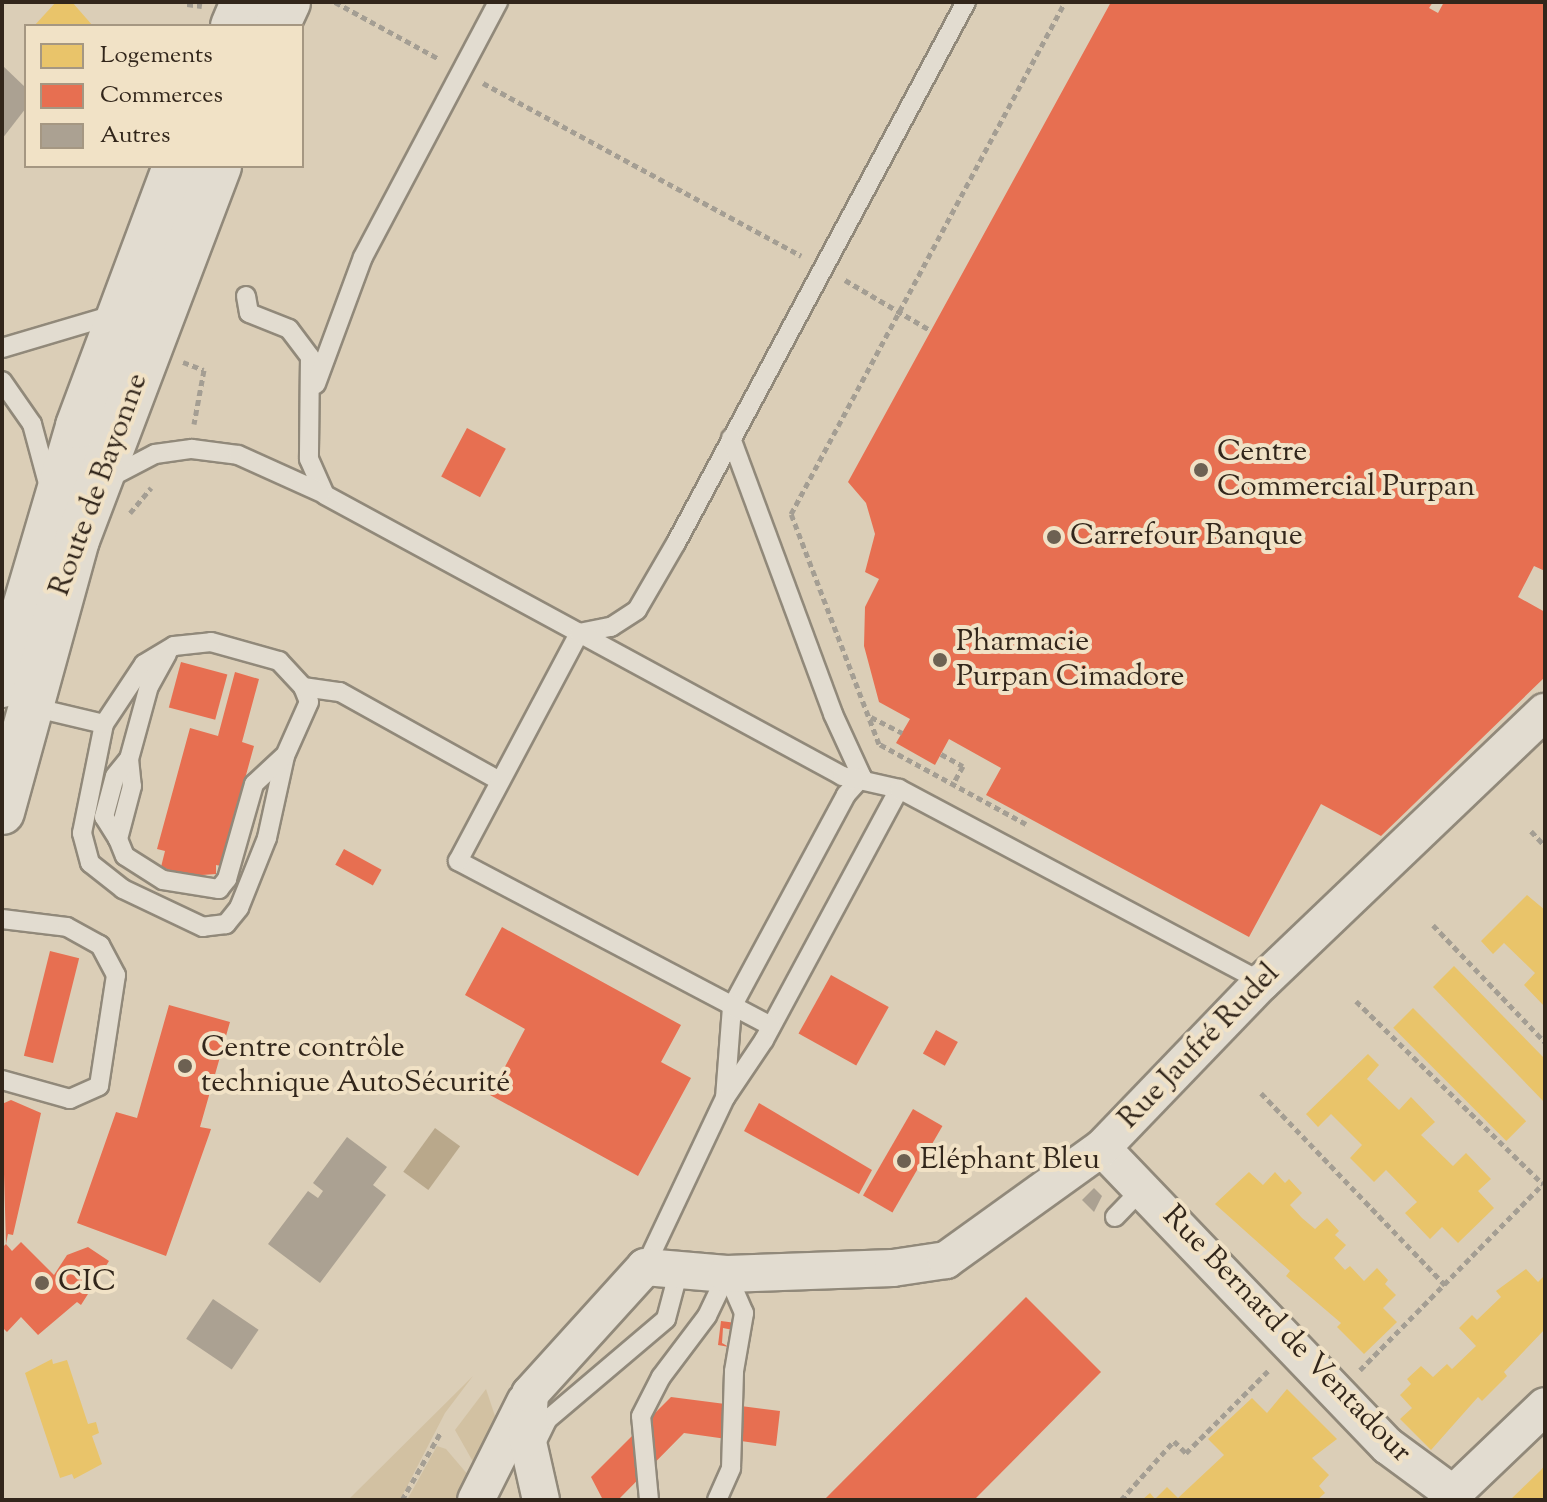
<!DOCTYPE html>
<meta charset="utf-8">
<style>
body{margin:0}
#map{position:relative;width:1547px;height:1502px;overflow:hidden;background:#dbceb7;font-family:"Sorts Mill Goudy",serif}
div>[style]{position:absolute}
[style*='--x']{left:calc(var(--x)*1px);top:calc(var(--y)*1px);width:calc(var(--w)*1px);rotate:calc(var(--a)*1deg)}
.green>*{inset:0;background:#d2c1a2}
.water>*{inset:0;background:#b9a88b;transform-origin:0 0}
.homes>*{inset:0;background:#e9c46a;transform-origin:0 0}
.shops>*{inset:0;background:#e76f51;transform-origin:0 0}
.building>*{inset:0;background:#aba192;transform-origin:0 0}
.path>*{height:5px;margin-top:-2.5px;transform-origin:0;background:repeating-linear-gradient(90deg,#a49e93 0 6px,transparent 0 10px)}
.roads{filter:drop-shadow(2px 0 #91897a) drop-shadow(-2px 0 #91897a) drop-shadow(0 2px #91897a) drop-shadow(0 -2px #91897a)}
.lane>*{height:18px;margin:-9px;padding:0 9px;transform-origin:9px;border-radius:9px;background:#e2dcd0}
.street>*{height:36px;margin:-18px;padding:0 18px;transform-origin:18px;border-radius:18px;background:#e2dcd0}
.secondary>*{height:44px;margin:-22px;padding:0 22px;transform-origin:22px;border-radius:22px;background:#e2dcd0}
.dots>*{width:22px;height:22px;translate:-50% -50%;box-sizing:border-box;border:4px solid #f1e2c6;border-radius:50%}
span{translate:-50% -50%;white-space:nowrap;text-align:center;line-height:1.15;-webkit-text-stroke:8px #f1e2c6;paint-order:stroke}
.poi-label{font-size:30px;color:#32261b}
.left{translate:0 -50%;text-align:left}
.street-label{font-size:30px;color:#32261b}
.frame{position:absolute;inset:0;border:4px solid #32261b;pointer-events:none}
.legend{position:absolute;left:24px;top:24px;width:280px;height:144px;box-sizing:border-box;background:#f1e2c6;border:2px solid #a59782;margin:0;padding:10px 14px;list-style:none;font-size:24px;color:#32261b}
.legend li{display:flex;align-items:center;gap:16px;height:40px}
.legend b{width:40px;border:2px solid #a59782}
</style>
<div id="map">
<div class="green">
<i style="clip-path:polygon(473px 1376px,445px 1413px,400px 1500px,348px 1500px)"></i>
<i style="clip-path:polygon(486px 1389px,497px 1422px,476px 1467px,455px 1430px)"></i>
<i style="clip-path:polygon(437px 1446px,446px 1449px,475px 1483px,467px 1500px,407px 1500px)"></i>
</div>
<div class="water">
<i style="left:435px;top:1128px;width:31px;height:54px;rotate:36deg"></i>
</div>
<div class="homes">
<i style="clip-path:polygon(56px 2px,72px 2px,93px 26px,34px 26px)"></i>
<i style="clip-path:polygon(1527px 895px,1545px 910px,1545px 1007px,1524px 985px,1535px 973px,1504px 943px,1493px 954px,1481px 941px)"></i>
<i style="clip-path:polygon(1454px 966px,1545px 1059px,1545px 1103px,1433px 987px)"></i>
<i style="left:1413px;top:1008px;width:160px;height:28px;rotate:45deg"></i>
<i style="clip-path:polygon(1368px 1054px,1379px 1065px,1367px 1079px,1399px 1110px,1411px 1097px,1435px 1122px,1421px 1135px,1453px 1166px,1466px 1153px,1491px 1179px,1478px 1191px,1494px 1208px,1458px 1243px,1442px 1227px,1430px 1239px,1405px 1213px,1417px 1202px,1386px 1170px,1374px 1182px,1350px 1158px,1362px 1145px,1331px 1114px,1318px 1127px,1306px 1114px)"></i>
<i style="clip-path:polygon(1249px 1172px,1263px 1185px,1275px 1172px,1285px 1183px,1289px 1179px,1302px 1193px,1290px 1205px,1302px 1218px,1315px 1229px,1327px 1218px,1339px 1231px,1335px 1235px,1346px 1245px,1334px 1258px,1345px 1270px,1350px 1266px,1364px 1281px,1377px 1268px,1388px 1280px,1385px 1284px,1396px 1295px,1383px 1308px,1397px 1322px,1364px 1354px,1337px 1327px,1341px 1323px,1286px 1276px,1290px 1271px,1215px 1204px)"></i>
<i style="clip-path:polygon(1526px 1269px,1538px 1282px,1545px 1275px,1545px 1329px,1504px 1372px,1507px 1376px,1482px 1401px,1478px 1397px,1431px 1450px,1400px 1419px,1412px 1408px,1400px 1395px,1411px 1384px,1407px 1379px,1421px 1366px,1433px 1377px,1447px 1364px,1452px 1369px,1476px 1346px,1459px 1328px,1472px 1315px,1477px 1320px,1501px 1297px,1496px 1291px)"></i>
<i style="clip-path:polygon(52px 1359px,53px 1364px,67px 1360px,88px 1424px,96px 1422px,99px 1433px,92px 1436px,102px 1464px,74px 1479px,72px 1474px,60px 1478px,25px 1373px)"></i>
<i style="clip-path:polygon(1287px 1389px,1337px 1439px,1312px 1458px,1329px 1475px,1319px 1486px,1325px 1493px,1317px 1500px,1142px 1500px,1150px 1493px,1155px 1499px,1167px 1487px,1178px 1498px,1224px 1455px,1208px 1439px,1252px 1398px,1267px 1413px)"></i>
<i style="clip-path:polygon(1545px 1465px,1545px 1500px,1510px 1500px,1541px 1470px)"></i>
</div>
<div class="shops">
<i style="clip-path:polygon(1111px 2px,1433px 2px,1429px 8px,1438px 13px,1444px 2px,1545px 2px,1545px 571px,1534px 566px,1518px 597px,1545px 612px,1545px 677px,1381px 836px,1321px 804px,1249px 937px,986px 795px,1001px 768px,949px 739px,935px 765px,896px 743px,910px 719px,879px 702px,864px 646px,865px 607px,879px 579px,865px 572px,875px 534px,866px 503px,848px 482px)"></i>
<i style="left:467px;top:428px;width:44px;height:55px;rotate:28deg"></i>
<i style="left:181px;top:662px;width:48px;height:47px;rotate:15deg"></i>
<i style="clip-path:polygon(235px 672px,259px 679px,242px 742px,254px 746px,221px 866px,216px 865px,216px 874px,202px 875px,200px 880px,161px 867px,165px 851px,157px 849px,190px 728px,218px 736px)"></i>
<i style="left:344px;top:849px;width:43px;height:18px;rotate:29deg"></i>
<i style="clip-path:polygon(502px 927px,681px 1025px,661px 1062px,691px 1078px,638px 1176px,490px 1095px,525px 1029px,465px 995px)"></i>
<i style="left:50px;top:951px;width:30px;height:108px;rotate:14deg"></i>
<i style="left:831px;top:975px;width:66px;height:67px;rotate:29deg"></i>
<i style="clip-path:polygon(169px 1005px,230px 1022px,200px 1127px,211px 1129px,209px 1135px,166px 1256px,77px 1223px,116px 1112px,137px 1118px)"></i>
<i style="left:936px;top:1030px;width:25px;height:27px;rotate:29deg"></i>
<i style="clip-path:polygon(11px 1100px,41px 1113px,13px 1235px,8px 1234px,6px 1244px,2px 1104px)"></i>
<i style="clip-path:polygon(759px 1103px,872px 1170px,859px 1194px,744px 1131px)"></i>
<i style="left:913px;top:1109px;width:34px;height:100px;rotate:30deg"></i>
<i style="clip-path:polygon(21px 1242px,54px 1275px,67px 1255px,88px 1247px,109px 1261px,81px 1305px,77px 1302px,38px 1335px,21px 1317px,7px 1332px,2px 1327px,2px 1248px,6px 1244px,12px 1251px)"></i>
<i style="clip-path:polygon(1026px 1297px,1101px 1372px,974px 1500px,824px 1500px)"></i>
<i style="clip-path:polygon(721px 1321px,751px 1325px,747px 1349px,730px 1347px,733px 1330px,723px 1328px,722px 1343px,729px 1347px,718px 1345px)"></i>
<i style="clip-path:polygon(671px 1397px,780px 1411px,776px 1446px,684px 1433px,618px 1500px,603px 1500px,591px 1477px)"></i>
</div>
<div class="building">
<i style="clip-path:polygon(2px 65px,26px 88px,26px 108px,2px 139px)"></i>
<i style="clip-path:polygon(347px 1137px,387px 1167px,373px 1185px,386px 1195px,320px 1283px,268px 1244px,308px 1191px,318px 1198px,323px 1191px,313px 1183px)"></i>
<i style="clip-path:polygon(1094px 1188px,1102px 1196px,1094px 1212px,1082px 1200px)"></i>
<i style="left:213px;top:1299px;width:55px;height:48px;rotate:34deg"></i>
</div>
<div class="path">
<i style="--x:335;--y:2;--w:119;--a:28.7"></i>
<i style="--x:187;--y:4;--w:15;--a:8"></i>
<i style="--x:483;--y:83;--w:362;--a:28.5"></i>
<i style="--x:845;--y:280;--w:99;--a:30.5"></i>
<i style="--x:183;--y:362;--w:22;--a:21"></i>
<i style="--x:204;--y:370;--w:55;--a:100.5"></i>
<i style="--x:130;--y:513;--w:33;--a:-50"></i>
<i style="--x:871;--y:717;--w:35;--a:27"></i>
<i style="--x:941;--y:754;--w:25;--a:29"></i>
<i style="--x:963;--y:766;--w:21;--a:119"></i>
<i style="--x:1026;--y:824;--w:167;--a:-151.4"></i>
<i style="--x:879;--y:744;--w:246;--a:-110.9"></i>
<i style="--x:791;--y:514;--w:581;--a:-61.85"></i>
<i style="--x:1531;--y:831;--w:21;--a:47"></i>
<i style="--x:1433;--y:925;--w:162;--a:46.3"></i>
<i style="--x:1356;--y:1001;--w:262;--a:44.4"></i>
<i style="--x:1261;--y:1093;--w:266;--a:46.2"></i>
<i style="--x:1360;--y:1370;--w:264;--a:-45.5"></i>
<i style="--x:402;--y:1500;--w:78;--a:-60.2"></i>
<i style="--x:1068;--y:1500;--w:5;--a:0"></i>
<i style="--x:1121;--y:1500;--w:79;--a:-48.1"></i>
<i style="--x:1174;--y:1441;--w:17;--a:45"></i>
<i style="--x:1186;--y:1453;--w:119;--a:-45"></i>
</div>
<div class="roads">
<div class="lane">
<i style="--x:246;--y:296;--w:17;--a:80"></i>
<i style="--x:249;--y:313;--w:43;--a:21.8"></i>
<i style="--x:289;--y:329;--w:35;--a:53"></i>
<i style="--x:310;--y:357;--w:102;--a:90.6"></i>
<i style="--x:309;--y:459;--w:39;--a:66"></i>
<i style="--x:325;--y:495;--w:289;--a:28.5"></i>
<i style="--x:579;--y:633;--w:33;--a:-11"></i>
<i style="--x:611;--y:627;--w:31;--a:-33"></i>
<i style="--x:637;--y:610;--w:78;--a:-59.8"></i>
<i style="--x:676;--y:543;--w:614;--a:-61.81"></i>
<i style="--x:2;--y:348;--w:120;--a:-16.5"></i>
<i style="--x:2;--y:381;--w:52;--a:55.1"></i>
<i style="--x:32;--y:424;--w:65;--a:74.9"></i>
<i style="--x:316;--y:384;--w:135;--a:-69.7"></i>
<i style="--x:363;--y:257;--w:289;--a:-62.1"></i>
<i style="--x:731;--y:438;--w:294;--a:69.7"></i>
<i style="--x:833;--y:714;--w:69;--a:65.3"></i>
<i style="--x:107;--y:479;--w:54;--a:-27.5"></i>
<i style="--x:155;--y:454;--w:37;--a:-8"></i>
<i style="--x:192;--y:449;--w:46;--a:7.4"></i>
<i style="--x:238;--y:455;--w:92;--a:24.3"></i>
<i style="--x:211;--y:642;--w:71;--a:15.6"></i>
<i style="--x:279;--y:661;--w:35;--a:47"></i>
<i style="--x:303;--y:687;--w:16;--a:68"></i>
<i style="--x:309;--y:702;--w:59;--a:114"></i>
<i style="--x:285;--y:756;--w:84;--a:102.4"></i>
<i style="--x:267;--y:838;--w:75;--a:111.8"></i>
<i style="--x:239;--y:908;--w:21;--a:129"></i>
<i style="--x:226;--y:924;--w:23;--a:173"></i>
<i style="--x:203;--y:927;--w:89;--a:-154.6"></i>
<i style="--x:123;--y:889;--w:42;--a:-141.8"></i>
<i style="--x:90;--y:863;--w:31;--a:-105"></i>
<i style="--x:82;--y:833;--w:111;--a:-78.6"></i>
<i style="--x:104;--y:724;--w:72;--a:-56.3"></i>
<i style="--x:144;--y:664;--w:35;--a:-31"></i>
<i style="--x:174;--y:646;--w:37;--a:-6"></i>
<i style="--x:167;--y:654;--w:37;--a:119"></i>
<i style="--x:149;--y:686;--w:76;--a:105.3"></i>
<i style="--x:129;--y:759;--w:27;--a:84"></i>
<i style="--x:132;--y:786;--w:55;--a:104.8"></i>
<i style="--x:118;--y:839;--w:18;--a:68"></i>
<i style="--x:125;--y:856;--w:45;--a:32.3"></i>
<i style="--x:163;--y:880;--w:57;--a:9.1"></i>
<i style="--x:219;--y:889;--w:13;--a:-51"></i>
<i style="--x:227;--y:879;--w:99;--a:-74.1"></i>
<i style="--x:254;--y:784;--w:40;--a:-43"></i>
<i style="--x:303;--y:687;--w:37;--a:8"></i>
<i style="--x:340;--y:692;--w:183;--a:29.1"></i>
<i style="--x:28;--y:706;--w:78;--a:13.3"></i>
<i style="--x:862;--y:777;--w:24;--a:132"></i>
<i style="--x:846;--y:795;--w:241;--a:118.3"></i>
<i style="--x:732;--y:1007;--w:91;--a:94.4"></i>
<i style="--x:725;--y:1098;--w:70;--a:-56.1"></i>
<i style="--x:764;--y:1040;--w:285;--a:-61.7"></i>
<i style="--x:118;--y:839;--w:26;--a:-122"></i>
<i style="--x:104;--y:817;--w:42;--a:-75"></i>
<i style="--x:115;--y:776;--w:22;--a:-51"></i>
<i style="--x:2;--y:919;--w:65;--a:7"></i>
<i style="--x:67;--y:927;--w:38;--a:29"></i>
<i style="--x:100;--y:945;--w:34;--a:62"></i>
<i style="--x:116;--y:975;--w:112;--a:98.7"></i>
<i style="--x:99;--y:1086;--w:32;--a:156"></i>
<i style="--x:70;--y:1099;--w:71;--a:-164.4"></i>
<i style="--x:771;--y:1026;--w:354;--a:-152.2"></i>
<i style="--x:458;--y:861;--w:258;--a:-62"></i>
<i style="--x:579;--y:633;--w:299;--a:28.5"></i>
<i style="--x:842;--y:776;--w:58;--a:12.8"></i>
<i style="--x:899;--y:789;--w:411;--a:28"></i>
<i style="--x:1115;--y:1217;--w:40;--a:-46"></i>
<i style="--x:645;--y:1267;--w:187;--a:-64.7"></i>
<i style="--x:536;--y:1443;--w:25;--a:-64"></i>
<i style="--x:547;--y:1420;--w:156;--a:-40.3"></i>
<i style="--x:666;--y:1319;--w:51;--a:-75.1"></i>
<i style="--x:649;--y:1500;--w:84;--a:-95.4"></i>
<i style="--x:641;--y:1416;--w:44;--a:-62.9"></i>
<i style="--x:661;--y:1377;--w:76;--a:-53"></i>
<i style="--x:707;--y:1316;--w:47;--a:-64.5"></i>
<i style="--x:717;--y:1500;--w:35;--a:-66"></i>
<i style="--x:731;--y:1468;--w:97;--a:-88.2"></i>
<i style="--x:734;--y:1371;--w:59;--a:-80.2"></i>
<i style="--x:744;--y:1313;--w:43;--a:-113.6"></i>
</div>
<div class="street">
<i style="--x:1102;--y:1148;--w:413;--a:46.2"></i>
<i style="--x:1388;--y:1446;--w:81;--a:36.4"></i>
<i style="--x:1453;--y:1494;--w:127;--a:-43.7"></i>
<i style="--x:476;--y:1500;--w:110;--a:-63.4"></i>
<i style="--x:541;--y:1500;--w:64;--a:-102.7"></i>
<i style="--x:527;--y:1438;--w:44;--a:-86.1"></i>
<i style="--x:530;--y:1394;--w:171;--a:-47.8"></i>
<i style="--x:645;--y:1267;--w:82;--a:4.9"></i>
<i style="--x:727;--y:1274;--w:166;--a:-2.1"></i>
<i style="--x:893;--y:1268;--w:54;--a:-8.6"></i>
<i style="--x:946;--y:1260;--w:192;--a:-35.7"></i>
<i style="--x:1102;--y:1148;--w:231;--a:-46.1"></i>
<i style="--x:1262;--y:982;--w:391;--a:-43.7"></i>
</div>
<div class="secondary">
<i style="--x:233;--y:26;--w:26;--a:-67"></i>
<i style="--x:277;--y:26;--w:26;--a:-65"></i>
<i style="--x:2;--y:685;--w:270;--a:-73.6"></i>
<i style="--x:78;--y:426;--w:278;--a:-69.5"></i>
<i style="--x:2;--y:812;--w:282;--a:-74.6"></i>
<i style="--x:77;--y:540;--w:400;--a:-69.2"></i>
</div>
</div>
<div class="dots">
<i style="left:1201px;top:470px;background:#6d6152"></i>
<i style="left:1054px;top:537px;background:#6d6152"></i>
<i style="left:940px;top:660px;background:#6d6152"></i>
<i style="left:185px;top:1066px;background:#6d6152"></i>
<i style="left:904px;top:1161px;background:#6d6152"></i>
<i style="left:42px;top:1283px;background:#6d6152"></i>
</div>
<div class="poi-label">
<span class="left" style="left:1217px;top:470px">Centre<br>Commercial Purpan</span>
<span class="left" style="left:1070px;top:537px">Carrefour Banque</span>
<span class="left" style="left:956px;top:660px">Pharmacie<br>Purpan Cimadore</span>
<span class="left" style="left:201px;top:1066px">Centre contrôle<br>technique AutoSécurité</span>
<span class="left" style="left:920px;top:1161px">Eléphant Bleu</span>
<span class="left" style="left:58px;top:1283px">CIC</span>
</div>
<div class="street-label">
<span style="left:100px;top:485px;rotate:-70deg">Route de Bayonne</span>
<span style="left:1200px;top:1047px;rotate:-46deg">Rue Jaufré Rudel</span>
<span style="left:1286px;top:1335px;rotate:46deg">Rue Bernard de Ventadour</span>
</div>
<div class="frame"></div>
<ul class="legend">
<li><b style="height:22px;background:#e9c46a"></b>Logements</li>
<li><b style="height:22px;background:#e76f51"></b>Commerces</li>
<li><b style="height:22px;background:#aba192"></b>Autres</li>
</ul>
</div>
